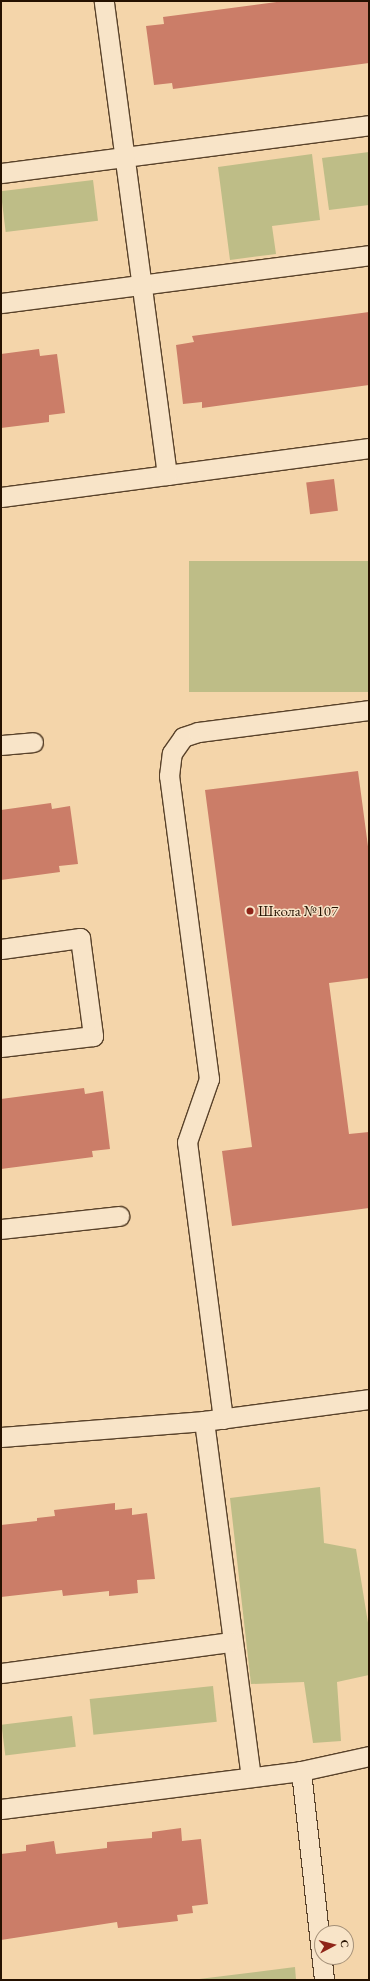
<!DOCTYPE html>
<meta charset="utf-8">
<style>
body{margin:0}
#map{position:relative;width:370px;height:1981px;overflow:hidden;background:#f4d5aa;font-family:"EB Garamond",serif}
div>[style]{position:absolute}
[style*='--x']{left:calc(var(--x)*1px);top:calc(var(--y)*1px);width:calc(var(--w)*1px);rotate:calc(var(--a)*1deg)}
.green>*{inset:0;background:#bebd87;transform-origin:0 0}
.building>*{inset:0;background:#cb7d68;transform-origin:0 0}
.roads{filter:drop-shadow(1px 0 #59422a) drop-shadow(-1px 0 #59422a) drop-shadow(0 1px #59422a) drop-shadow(0 -1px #59422a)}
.lane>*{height:19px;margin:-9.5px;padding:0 9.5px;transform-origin:9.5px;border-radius:9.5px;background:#f8e4c8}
.dots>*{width:11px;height:11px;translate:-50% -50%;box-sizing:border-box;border:2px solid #f8e4c8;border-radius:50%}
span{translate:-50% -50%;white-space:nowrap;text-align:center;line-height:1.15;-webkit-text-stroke:3px #f8e4c8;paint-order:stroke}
.poi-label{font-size:15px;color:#251100}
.left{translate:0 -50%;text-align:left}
.frame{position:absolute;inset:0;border:2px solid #251100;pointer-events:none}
.north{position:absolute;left:314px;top:1925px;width:40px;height:40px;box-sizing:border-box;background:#f8e4c8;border:1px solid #a49078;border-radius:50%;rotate:83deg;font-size:11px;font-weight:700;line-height:16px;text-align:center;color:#251100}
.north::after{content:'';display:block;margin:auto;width:14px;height:18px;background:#8f2418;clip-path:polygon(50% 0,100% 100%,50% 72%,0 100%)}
</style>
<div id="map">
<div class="green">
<i style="clip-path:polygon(369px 152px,369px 205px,329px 210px,322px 158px)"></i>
<i style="clip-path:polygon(312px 154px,320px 220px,272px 226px,276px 254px,230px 260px,218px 167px)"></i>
<i style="left:93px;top:180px;width:41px;height:93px;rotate:83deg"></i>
<i style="left:369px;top:561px;width:131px;height:180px;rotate:90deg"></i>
<i style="clip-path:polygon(320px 1487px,324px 1543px,356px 1549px,369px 1629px,369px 1675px,337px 1682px,341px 1741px,313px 1743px,304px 1682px,251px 1684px,230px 1498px)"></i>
<i style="left:213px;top:1686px;width:36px;height:124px;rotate:84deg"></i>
<i style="left:72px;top:1716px;width:31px;height:71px;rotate:83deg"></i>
<i style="clip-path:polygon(295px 1967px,296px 1980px,191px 1980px)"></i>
</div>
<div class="building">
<i style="clip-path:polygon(284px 1px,369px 1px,369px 63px,173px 89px,172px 83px,154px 85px,146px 26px,164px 24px,163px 17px)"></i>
<i style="clip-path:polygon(369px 312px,369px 385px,202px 408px,202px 402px,183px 404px,176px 345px,194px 342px,192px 336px)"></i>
<i style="clip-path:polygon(39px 349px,40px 356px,57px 354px,65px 413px,49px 415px,49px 422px,1px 428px,1px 354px)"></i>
<i style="left:334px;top:479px;width:32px;height:28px;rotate:83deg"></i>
<i style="clip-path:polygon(358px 771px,369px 854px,369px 978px,329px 983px,349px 1134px,369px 1132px,369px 1208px,232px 1226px,222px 1151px,252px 1147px,205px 790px)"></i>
<i style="clip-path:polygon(51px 803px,52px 809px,70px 806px,78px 864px,59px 866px,60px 872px,1px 880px,1px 810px)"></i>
<i style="clip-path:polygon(84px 1088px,85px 1094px,103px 1091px,110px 1149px,92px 1151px,93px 1157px,1px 1169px,1px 1099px)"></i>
<i style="clip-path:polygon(115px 1503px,115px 1510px,132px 1508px,132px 1515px,147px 1513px,155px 1579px,137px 1580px,138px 1593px,109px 1596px,109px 1591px,63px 1596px,62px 1590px,1px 1597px,1px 1525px,37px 1521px,37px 1518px,55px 1516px,54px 1510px)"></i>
<i style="clip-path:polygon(181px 1828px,182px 1841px,201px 1839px,208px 1904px,192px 1906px,193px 1913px,177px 1915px,178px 1921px,118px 1928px,117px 1922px,1px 1940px,1px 1854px,26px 1851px,26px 1845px,54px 1841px,56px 1854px,107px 1848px,107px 1842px,152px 1838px,152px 1832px)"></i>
</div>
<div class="roads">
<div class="lane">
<i style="--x:1;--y:173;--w:371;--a:-7.4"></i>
<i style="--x:1;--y:303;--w:371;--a:-7.4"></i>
<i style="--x:167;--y:475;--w:204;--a:-7.6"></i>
<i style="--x:1;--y:497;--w:167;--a:-7.5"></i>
<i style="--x:167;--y:475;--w:478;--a:-97.6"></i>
<i style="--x:1;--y:745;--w:32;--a:-5"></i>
<i style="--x:1;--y:949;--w:80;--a:-7.9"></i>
<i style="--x:80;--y:938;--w:99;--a:82.4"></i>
<i style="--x:93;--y:1036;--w:93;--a:173.2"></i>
<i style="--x:1;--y:1229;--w:119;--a:-6.3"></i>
<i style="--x:223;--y:1419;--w:279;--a:-97.4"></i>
<i style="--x:187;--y:1142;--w:67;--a:-70.8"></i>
<i style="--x:209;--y:1079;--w:306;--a:-97.5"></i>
<i style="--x:169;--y:776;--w:23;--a:-83"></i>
<i style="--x:172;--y:753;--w:19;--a:-55"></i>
<i style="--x:183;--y:737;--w:16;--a:-18"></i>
<i style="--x:198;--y:732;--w:172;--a:-7.3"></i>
<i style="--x:204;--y:1421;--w:358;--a:82.5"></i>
<i style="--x:1;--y:1437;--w:204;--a:-4.5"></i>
<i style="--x:204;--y:1421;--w:166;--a:-7.6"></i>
<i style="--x:1;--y:1673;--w:232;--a:-7.7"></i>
<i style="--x:301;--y:1771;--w:210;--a:83.7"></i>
<i style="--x:1;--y:1809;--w:302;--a:-7.2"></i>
<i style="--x:301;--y:1771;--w:70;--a:-12.4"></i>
</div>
</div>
<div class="dots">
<i style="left:250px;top:911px;background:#8f2418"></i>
</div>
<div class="poi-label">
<span class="left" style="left:258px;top:911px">Школа №107</span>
</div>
<div class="frame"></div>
<div class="north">С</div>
</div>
